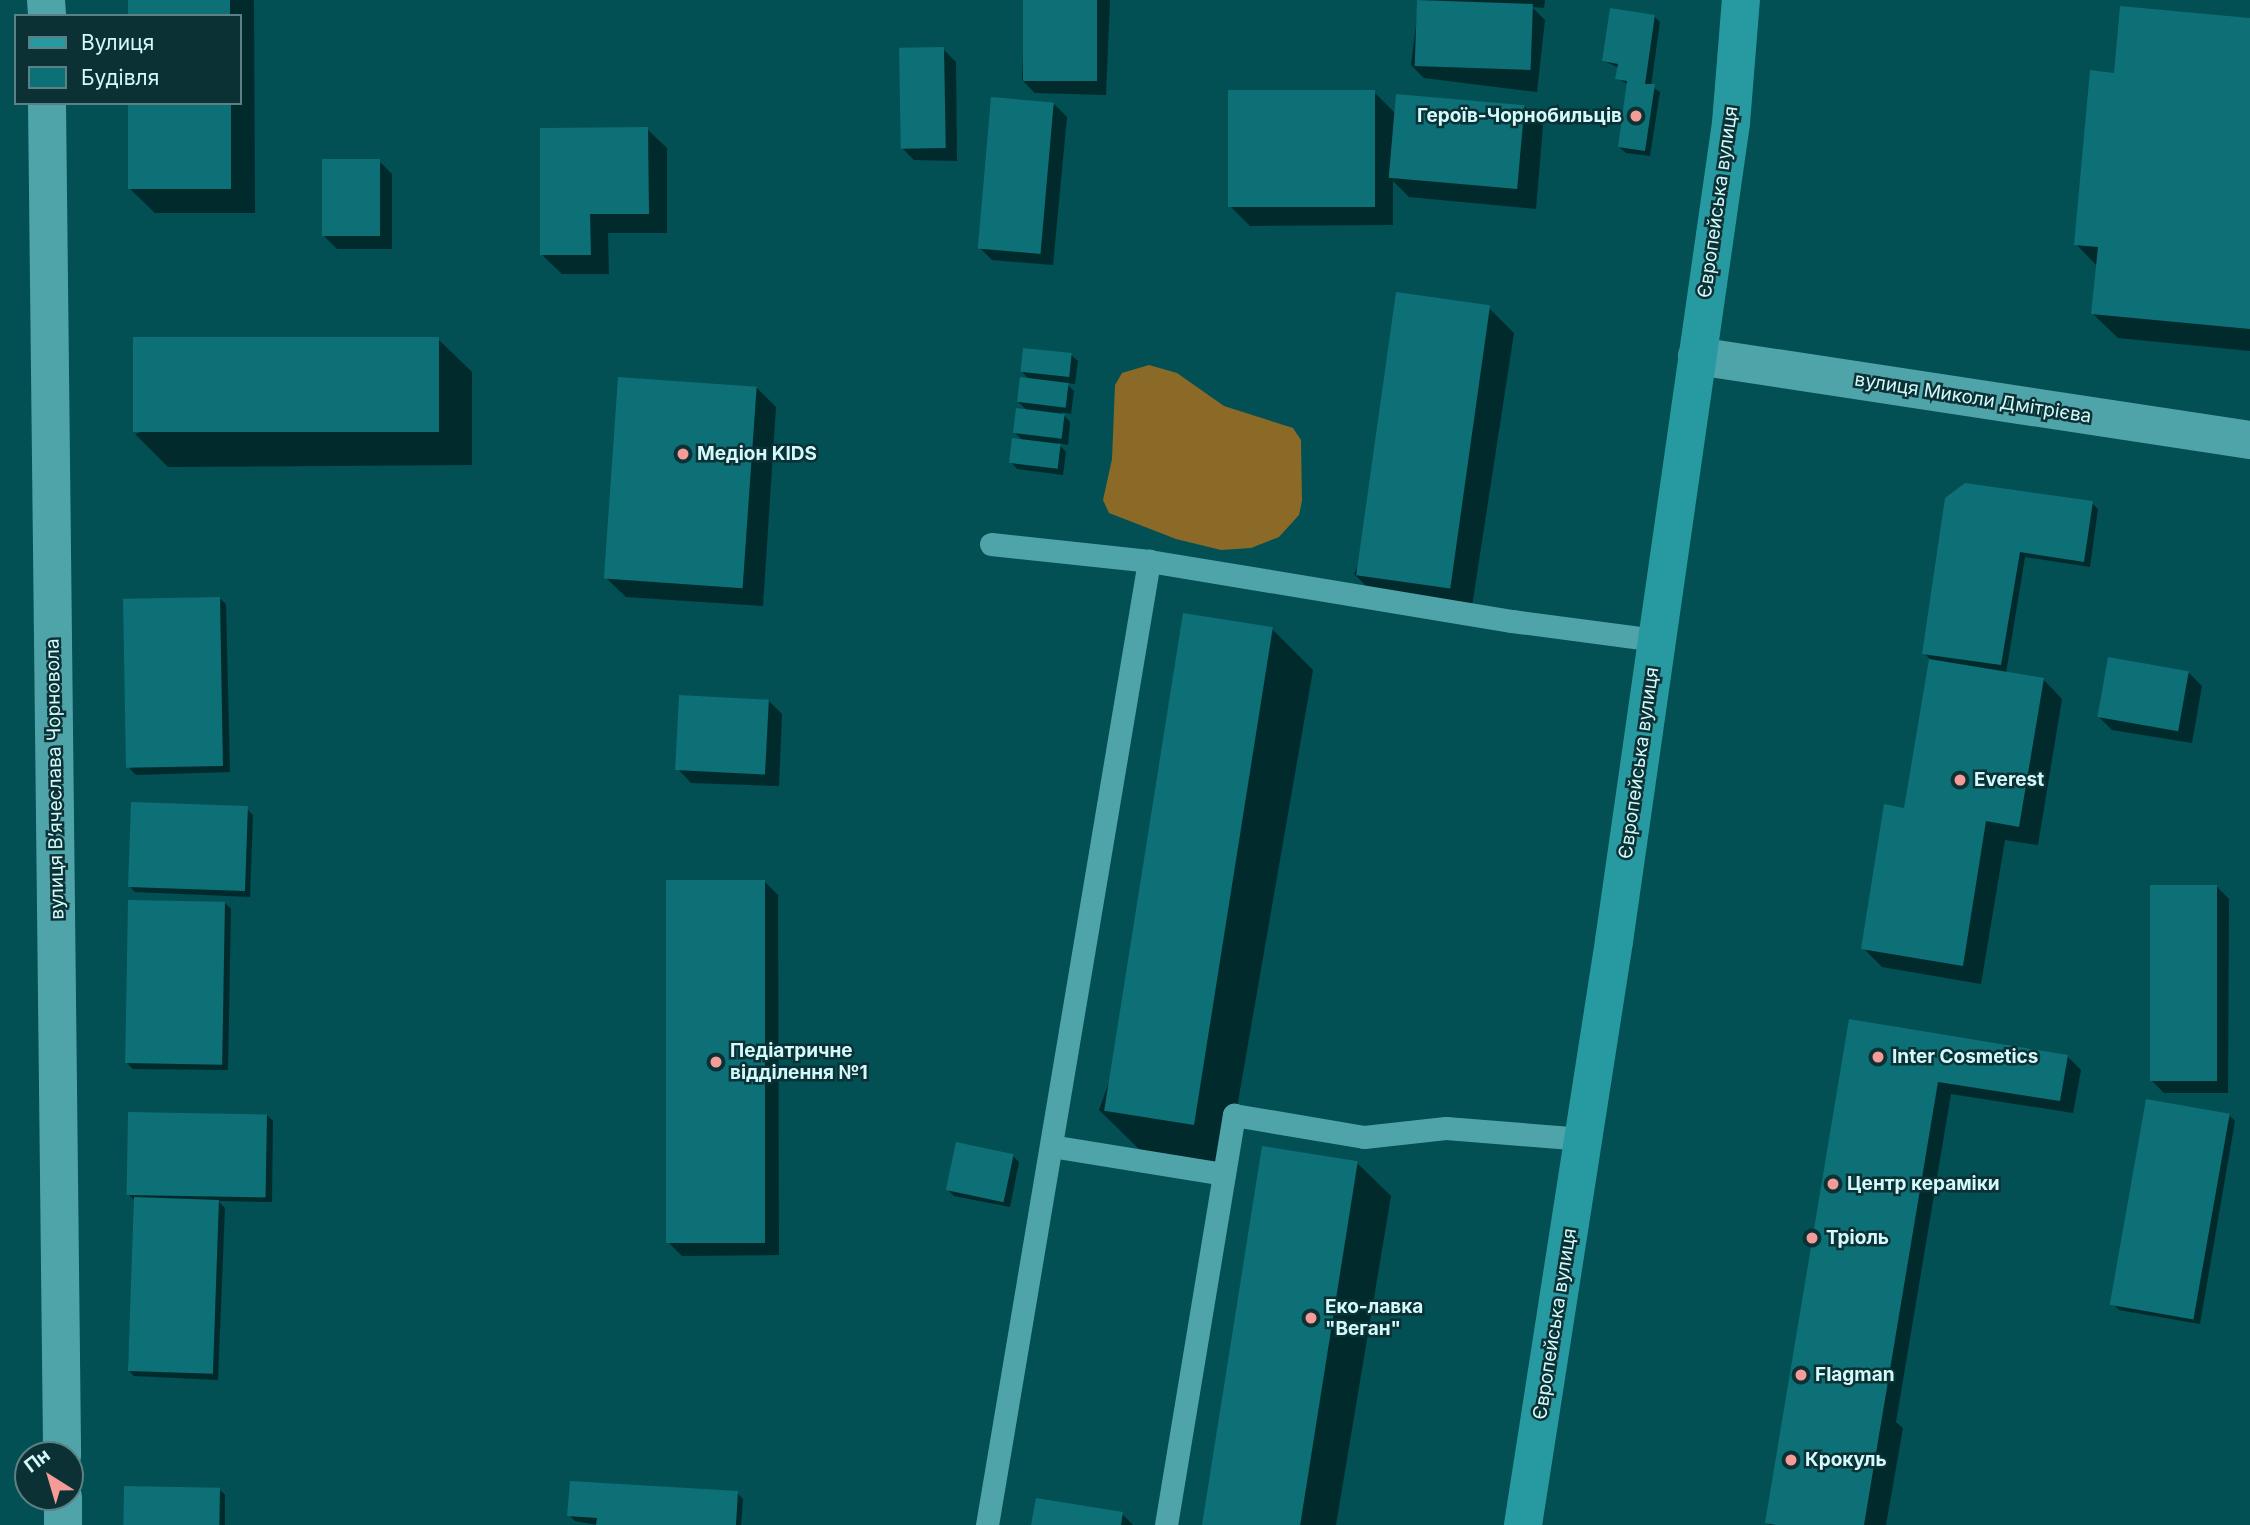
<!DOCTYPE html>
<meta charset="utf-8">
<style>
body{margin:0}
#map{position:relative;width:2250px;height:1525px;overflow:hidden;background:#024f54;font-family:Inter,sans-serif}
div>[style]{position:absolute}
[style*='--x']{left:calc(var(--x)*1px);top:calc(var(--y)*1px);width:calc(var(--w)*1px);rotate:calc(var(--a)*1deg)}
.forest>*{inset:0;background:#8b6a28}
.shadow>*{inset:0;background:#0007}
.building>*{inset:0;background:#0c7076;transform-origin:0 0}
.service>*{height:23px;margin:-11.5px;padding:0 11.5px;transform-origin:11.5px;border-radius:11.5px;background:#4fa4aa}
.minor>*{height:38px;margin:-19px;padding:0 19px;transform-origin:19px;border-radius:19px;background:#4fa4aa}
.primary>*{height:38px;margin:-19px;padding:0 19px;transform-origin:19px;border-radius:19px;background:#279aa1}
.dots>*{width:19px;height:19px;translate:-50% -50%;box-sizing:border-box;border:4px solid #0c3134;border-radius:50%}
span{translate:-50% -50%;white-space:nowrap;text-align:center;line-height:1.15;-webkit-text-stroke:5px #0c3134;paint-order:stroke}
.poi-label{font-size:19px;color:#d2f9fc;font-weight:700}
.right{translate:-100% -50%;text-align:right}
.left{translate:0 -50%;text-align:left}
.street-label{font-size:19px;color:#d2f9fc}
.legend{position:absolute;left:14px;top:14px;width:228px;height:91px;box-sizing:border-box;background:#0c3134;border:2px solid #5b8184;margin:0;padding:9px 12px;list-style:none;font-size:21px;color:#d2f9fc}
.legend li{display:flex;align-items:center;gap:14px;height:35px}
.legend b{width:35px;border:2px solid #5b8184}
.north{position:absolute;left:14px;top:1441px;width:70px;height:70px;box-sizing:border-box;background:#0c3134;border:2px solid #5b8184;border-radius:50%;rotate:323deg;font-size:19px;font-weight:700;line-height:28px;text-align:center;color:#d2f9fc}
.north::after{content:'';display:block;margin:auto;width:24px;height:32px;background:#f59b98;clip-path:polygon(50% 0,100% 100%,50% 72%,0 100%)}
</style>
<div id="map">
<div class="forest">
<i style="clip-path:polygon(1149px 365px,1177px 373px,1224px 406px,1293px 428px,1301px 440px,1302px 501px,1299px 515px,1279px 537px,1251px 548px,1221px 550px,1176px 539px,1109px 513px,1103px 500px,1112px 459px,1115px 385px,1122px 373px)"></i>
</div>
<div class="shadow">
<i style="clip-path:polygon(130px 0,254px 0,255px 213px,155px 213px,130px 189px,130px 103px,240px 103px,240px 16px,130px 16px)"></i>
<i style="clip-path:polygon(1025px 0,1110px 0,1106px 95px,1035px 93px,1022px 80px)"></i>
<i style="clip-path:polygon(1419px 0,1545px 0,1544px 8px,1532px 7px,1545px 20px,1537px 92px,1424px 78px,1411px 65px)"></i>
<i style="clip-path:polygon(1654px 16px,1660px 22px,1651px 86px,1660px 92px,1650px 156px,1626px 153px,1619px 147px,1629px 85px,1617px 78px,1619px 68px,1604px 61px)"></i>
<i style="clip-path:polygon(2250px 20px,2250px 351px,2118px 338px,2093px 314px,2097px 266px,2076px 244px,2115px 75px)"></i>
<i style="clip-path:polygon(943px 49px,956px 62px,957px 161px,914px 160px,901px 147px)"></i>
<i style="clip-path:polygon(1374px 92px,1396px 114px,1524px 106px,1543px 126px,1536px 209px,1409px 197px,1393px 181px,1393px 225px,1250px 226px,1230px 206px)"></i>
<i style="clip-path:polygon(1054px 104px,1067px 117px,1053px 265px,992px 260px,979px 247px)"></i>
<i style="clip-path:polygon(647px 129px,667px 148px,667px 233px,608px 233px,609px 274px,562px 274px,542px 255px)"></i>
<i style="clip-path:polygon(379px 161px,392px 174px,392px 249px,337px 249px,324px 236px)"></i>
<i style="clip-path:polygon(1489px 308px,1514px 333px,1471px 613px,1379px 599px,1354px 574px)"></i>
<i style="clip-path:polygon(438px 339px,472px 372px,472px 465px,168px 467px,135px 434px)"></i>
<i style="clip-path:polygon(1071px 355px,1078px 361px,1075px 384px,1066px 383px,1074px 391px,1071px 414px,1061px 412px,1070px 422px,1068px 445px,1058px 443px,1066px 452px,1063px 475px,1017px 469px,1011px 462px,1023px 441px,1015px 433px,1028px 411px,1018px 402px,1030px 380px,1022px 372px)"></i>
<i style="clip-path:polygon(757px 388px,776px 407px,763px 606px,626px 597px,606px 578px)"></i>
<i style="clip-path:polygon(1947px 499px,2092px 503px,2098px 509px,2090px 567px,2025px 557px,2006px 673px,2043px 679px,2062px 699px,2038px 845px,2005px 840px,1981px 984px,1882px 967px,1863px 948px,1905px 810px,1930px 659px,1924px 653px)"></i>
<i style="clip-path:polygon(219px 598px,226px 604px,230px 772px,136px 775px,130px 769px)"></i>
<i style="clip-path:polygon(1272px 629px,1313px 670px,1227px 1165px,1140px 1150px,1099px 1110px)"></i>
<i style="clip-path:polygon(2189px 673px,2202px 686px,2192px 743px,2112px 730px,2099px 717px)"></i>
<i style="clip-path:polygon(769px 701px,782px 714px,779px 786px,691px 783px,678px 769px)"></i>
<i style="clip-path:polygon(247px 809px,253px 815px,250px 897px,135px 892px,129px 886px)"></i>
<i style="clip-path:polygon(765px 882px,778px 895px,779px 1255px,682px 1256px,669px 1243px)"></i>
<i style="clip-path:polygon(2216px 886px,2229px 899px,2228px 1093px,2164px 1093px,2151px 1080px)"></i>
<i style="clip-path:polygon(225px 903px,231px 909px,228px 1070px,133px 1069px,126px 1062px)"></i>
<i style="clip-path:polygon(1850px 1021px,2068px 1057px,2081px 1070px,2073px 1113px,1951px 1094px,1896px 1422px,1903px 1428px,1886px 1525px,1769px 1525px)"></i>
<i style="clip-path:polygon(267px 1115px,273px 1121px,272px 1202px,218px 1201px,225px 1208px,218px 1380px,134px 1376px,128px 1370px,135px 1201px,128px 1194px)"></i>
<i style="clip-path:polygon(2229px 1115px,2235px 1121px,2200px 1324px,2119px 1310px,2113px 1304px)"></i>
<i style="clip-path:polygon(1013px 1156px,1019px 1162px,1010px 1207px,954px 1196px,948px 1190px)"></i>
<i style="clip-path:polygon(1357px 1163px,1391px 1196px,1336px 1525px,1202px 1525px)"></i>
<i style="clip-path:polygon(219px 1489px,225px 1495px,225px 1525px,124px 1525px)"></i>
<i style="clip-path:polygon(737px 1493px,743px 1499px,741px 1525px,598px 1525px,575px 1521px,569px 1515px)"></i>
<i style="clip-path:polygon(1122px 1514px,1133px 1525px,1033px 1525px)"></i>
</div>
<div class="building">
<i style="left:128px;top:0;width:102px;height:16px"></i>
<i style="left:1023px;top:0;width:74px;height:81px"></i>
<i style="left:1417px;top:0;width:116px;height:66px;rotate:2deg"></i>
<i style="clip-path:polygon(2120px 6px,2250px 18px,2250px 329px,2091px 314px,2098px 247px,2074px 245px,2090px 70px,2114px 73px)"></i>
<i style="clip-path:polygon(1610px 8px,1655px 15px,1645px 84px,1655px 84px,1645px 151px,1618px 147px,1627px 81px,1615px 79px,1618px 64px,1602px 61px)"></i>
<i style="left:944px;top:47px;width:101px;height:45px;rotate:89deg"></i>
<i style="left:1228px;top:90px;width:147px;height:117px"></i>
<i style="left:1396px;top:94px;width:129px;height:84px;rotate:5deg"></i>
<i style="left:991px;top:97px;width:63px;height:152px;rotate:5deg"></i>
<i style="left:128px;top:103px;width:103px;height:86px"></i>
<i style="clip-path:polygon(648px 127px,649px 214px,590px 214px,591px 255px,540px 255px,540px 128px)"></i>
<i style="left:322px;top:159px;width:58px;height:77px"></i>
<i style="left:1396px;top:292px;width:95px;height:286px;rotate:8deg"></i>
<i style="left:439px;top:337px;width:95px;height:306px;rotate:90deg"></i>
<i style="left:1023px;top:348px;width:49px;height:24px;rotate:6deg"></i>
<i style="left:618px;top:377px;width:139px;height:202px;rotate:4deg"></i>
<i style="left:1020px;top:377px;width:49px;height:25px;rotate:7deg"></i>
<i style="left:1016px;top:408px;width:49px;height:25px;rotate:7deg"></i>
<i style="left:1012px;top:438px;width:49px;height:25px;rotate:7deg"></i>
<i style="clip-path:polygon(1965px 483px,2093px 501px,2084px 562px,2020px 552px,2001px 665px,1922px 654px,1945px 498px)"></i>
<i style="left:220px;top:597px;width:169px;height:97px;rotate:89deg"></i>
<i style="left:1183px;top:613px;width:91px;height:504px;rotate:9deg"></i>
<i style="left:2108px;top:657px;width:82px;height:61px;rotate:10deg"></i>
<i style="clip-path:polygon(1929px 659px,2044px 678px,2019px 827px,1986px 821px,1963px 966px,1861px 949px,1884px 804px,1904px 808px)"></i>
<i style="left:679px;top:695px;width:90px;height:75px;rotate:3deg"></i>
<i style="left:131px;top:802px;width:117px;height:85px;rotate:2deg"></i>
<i style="left:765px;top:880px;width:363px;height:99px;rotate:90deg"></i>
<i style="left:2150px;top:885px;width:67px;height:196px"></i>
<i style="left:128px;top:900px;width:97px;height:163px;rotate:1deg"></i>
<i style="clip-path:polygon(1849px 1019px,2068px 1055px,2060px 1101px,1938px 1082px,1864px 1525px,1776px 1525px,1765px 1523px)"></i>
<i style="left:2146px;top:1099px;width:85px;height:209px;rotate:10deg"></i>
<i style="left:128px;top:1112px;width:139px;height:83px;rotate:1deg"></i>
<i style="left:956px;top:1142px;width:59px;height:49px;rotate:12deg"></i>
<i style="left:1262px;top:1146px;width:97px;height:384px;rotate:9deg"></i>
<i style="left:134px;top:1197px;width:85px;height:174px;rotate:2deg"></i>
<i style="clip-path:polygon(570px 1481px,738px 1491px,736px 1525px,596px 1525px,597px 1518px,567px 1516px)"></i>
<i style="left:124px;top:1486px;width:96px;height:39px;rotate:1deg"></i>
<i style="clip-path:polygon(1036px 1498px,1123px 1512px,1121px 1525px,1031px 1525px)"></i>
</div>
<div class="service">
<i style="--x:991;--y:544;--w:159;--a:6.1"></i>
<i style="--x:1051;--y:1146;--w:175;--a:9.2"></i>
<i style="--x:987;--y:1525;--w:978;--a:-80.46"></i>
<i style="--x:1149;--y:561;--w:368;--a:9.4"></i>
<i style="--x:1512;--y:621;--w:146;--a:7.5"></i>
<i style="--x:1166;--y:1525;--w:416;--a:-80.6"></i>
<i style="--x:1234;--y:1115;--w:132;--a:9.6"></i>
<i style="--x:1364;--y:1137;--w:82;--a:-6.3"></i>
<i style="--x:1446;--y:1128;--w:138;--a:4.6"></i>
</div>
<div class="minor">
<i style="--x:46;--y:0;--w:16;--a:86"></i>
<i style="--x:47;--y:103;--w:1352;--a:89.36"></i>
<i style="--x:1697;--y:356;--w:559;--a:8.64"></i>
<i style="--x:63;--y:1497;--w:28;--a:90"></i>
</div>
<div class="primary">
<i style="--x:1523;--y:1525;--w:591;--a:-81.14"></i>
<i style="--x:1614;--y:941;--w:826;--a:-81.86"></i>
<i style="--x:1731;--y:123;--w:123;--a:-85.4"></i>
</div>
<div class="dots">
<i style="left:1636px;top:116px;background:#f59b98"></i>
<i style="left:683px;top:454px;background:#f59b98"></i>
<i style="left:1960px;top:780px;background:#f59b98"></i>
<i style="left:1878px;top:1057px;background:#f59b98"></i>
<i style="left:716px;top:1062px;background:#f59b98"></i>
<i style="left:1833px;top:1184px;background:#f59b98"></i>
<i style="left:1812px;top:1238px;background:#f59b98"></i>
<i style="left:1311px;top:1318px;background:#f59b98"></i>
<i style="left:1801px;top:1375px;background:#f59b98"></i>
<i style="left:1791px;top:1460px;background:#f59b98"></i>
</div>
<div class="poi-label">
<span class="right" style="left:1622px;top:116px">Героїв-Чорнобильців</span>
<span class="left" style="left:697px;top:454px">Медіон KIDS</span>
<span class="left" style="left:1974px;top:780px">Everest</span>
<span class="left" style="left:730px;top:1062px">Педіатричне<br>відділення №1</span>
<span class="left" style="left:1892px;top:1057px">Inter Cosmetics</span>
<span class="left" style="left:1847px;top:1184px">Центр кераміки</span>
<span class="left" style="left:1826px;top:1238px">Тріоль</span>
<span class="left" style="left:1325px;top:1318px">Еко-лавка<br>"Веган"</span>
<span class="left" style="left:1815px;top:1375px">Flagman</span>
<span class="left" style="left:1805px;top:1460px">Крокуль</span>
</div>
<div class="street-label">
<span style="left:1718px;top:202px;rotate:-82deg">Європейська вулиця</span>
<span style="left:1973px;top:398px;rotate:9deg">вулиця Миколи Дмітрієва</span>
<span style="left:1639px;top:763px;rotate:-82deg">Європейська вулиця</span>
<span style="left:55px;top:779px;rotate:-91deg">вулиця Вʼячеслава Чорновола</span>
<span style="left:1555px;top:1324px;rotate:-81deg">Європейська вулиця</span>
</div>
<ul class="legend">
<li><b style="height:9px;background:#279aa1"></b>Вулиця</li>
<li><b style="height:19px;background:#0c7076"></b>Будівля</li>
</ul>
<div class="north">Пн</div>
</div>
